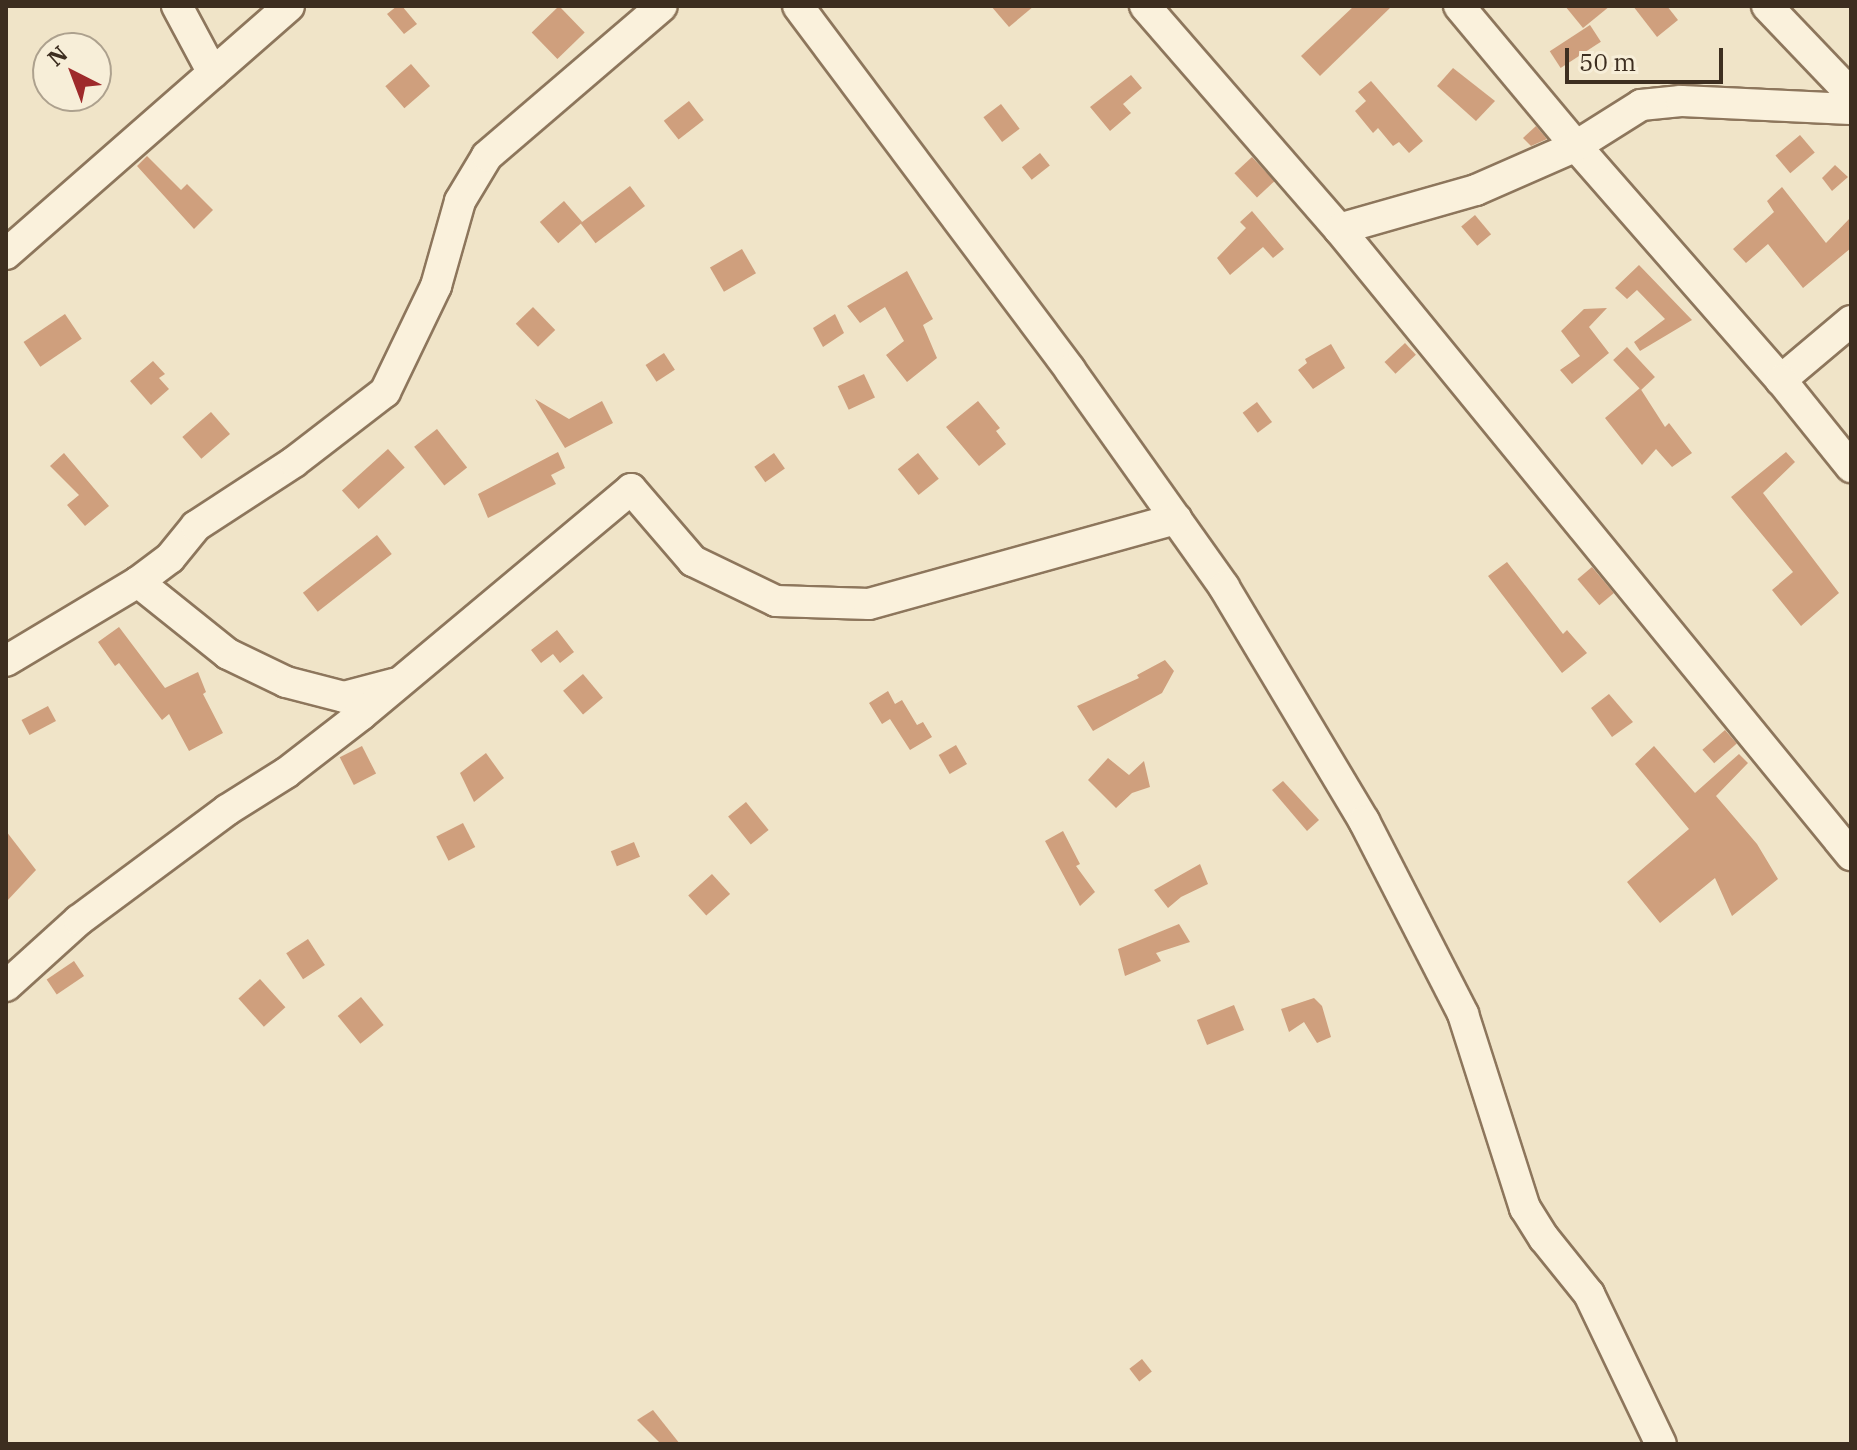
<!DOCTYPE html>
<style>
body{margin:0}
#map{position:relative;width:1857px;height:1450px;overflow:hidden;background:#f0e4c8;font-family:"IBM Plex Serif",serif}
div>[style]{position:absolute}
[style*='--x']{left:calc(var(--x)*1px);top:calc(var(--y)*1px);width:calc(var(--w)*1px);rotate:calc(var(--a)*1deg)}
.building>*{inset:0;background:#cf9f7d;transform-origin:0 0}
.roads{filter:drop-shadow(2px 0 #8d765c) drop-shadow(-2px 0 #8d765c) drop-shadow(0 2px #8d765c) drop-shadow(0 -2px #8d765c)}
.minor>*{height:30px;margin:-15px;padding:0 15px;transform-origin:15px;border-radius:15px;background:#faf1dc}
span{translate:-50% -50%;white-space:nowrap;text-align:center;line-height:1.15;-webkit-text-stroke:6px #f7eed8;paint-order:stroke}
.frame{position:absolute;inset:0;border:8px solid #3d2e20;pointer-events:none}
.north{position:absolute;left:32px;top:32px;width:80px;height:80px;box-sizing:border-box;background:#f7eed8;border:2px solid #ada18e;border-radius:50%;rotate:318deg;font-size:22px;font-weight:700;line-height:32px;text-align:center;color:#3d2e20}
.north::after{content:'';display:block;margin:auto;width:28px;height:36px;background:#9e2a2b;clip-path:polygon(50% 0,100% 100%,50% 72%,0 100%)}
.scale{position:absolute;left:1565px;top:48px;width:158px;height:36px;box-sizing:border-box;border:4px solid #3d2e20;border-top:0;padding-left:10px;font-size:24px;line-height:28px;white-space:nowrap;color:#3d2e20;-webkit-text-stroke:6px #f7eed8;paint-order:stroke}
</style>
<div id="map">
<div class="building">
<i style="clip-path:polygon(397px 6px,402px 6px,417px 24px,404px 34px,387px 14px)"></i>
<i style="left:559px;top:6px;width:37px;height:38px;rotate:46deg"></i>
<i style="clip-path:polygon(991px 6px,1034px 6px,1009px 27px)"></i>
<i style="clip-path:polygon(1354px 6px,1392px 6px,1320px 76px,1301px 56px)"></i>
<i style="clip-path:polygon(1565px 6px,1610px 6px,1583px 28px)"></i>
<i style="clip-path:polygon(1633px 6px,1667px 6px,1678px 20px,1657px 37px)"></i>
<i style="left:1590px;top:25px;width:20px;height:48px;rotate:57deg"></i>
<i style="left:411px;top:64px;width:29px;height:34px;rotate:49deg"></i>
<i style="clip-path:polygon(1453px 68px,1495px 101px,1476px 121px,1437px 86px)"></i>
<i style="clip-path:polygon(1131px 75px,1142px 88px,1123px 104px,1131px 113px,1110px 131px,1090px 107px)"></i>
<i style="clip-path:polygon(1371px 81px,1423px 141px,1409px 153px,1399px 142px,1393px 146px,1378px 128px,1373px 133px,1355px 111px,1366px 101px,1358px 92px)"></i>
<i style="left:689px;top:101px;width:24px;height:32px;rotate:52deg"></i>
<i style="left:1001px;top:104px;width:31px;height:22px;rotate:53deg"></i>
<i style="clip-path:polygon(1536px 126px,1547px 139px,1531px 146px,1523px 138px)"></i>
<i style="left:1800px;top:135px;width:23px;height:32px;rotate:50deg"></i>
<i style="left:1040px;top:153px;width:16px;height:23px;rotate:52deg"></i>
<i style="clip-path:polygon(147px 156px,181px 190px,187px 184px,213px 210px,194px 229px,137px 166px)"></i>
<i style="left:1252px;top:157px;width:33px;height:24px;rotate:47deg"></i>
<i style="clip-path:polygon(1835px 165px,1848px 177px,1832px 191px,1822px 178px)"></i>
<i style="left:630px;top:186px;width:25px;height:62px;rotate:53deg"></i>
<i style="clip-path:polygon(1782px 187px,1826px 243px,1851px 217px,1851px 248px,1803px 288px,1768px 244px,1746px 263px,1733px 249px,1774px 212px,1767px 201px)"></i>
<i style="left:564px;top:201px;width:28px;height:32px;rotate:49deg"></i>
<i style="clip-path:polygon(1252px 211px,1284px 249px,1273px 258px,1263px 247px,1230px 275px,1217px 258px,1246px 228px,1240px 222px)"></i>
<i style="left:1475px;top:215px;width:25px;height:18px;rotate:50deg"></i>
<i style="left:742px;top:249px;width:28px;height:37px;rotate:60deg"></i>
<i style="clip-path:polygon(1639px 265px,1692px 320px,1640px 351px,1634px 342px,1665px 319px,1637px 290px,1627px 299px,1615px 288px)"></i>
<i style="clip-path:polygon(907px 271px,933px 319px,923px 325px,937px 358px,907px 382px,886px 355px,904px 341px,885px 307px,860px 323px,847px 306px)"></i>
<i style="left:533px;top:307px;width:32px;height:24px;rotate:46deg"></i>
<i style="clip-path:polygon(1607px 308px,1589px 327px,1609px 353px,1572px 384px,1560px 370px,1580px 356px,1561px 331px,1584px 309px)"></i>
<i style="left:65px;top:314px;width:30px;height:50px;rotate:56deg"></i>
<i style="clip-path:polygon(835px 314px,844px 333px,823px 347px,813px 328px)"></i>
<i style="left:1405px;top:343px;width:16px;height:28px;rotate:47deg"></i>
<i style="clip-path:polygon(1331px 344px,1345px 368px,1313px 389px,1298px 370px,1307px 363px,1305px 359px)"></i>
<i style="left:1627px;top:347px;width:41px;height:19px;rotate:47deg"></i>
<i style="left:664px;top:353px;width:20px;height:22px;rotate:57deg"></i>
<i style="clip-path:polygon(153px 361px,165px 374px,159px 378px,169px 389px,151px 405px,130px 381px)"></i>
<i style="left:864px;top:374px;width:26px;height:29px;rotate:65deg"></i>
<i style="clip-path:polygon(1640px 388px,1665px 427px,1669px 423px,1692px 453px,1672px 467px,1656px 449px,1642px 465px,1605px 418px)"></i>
<i style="clip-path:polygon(535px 399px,569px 419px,602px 401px,613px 423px,565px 448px)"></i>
<i style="clip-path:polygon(978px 401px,1000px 428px,996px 431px,1006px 444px,979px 466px,946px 427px)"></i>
<i style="left:1257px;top:402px;width:25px;height:18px;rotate:53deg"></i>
<i style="left:211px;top:412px;width:29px;height:38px;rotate:49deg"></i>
<i style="left:437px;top:429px;width:49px;height:29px;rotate:52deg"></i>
<i style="left:388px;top:449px;width:25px;height:62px;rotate:48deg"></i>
<i style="clip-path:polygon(558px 452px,565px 468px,551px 475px,556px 484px,488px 518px,478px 494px)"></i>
<i style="clip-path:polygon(1786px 452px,1795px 462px,1763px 493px,1839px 593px,1801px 626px,1772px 590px,1793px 572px,1731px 497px)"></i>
<i style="clip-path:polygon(64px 453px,109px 506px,85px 526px,67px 505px,79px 495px,50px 466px)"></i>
<i style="left:774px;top:453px;width:19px;height:24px;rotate:55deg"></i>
<i style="left:918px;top:453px;width:33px;height:26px;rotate:51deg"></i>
<i style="left:377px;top:535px;width:24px;height:94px;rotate:52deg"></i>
<i style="clip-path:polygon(1507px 562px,1563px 634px,1567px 630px,1587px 653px,1562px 673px,1488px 576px)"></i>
<i style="left:1592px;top:567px;width:34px;height:19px;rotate:50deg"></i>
<i style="clip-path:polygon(119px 627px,165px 688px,198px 672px,206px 692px,203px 694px,223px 733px,189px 751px,169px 714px,162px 720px,119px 663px,115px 666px,98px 642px)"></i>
<i style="clip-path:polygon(557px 630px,574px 652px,560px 663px,553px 654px,541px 663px,531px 650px)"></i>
<i style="clip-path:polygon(1165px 660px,1174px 671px,1162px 693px,1093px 731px,1077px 706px,1139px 678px,1137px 675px)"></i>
<i style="left:583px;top:674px;width:31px;height:26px;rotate:50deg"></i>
<i style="clip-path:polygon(888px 691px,895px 704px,902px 700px,917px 725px,923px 722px,932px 737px,910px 750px,890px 719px,882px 724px,869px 703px)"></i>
<i style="clip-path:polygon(1609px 694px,1633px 722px,1612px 737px,1591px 708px)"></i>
<i style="left:48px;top:706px;width:17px;height:30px;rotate:62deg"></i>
<i style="left:1725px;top:730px;width:18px;height:30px;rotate:49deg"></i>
<i style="left:956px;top:745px;width:22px;height:20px;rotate:60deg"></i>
<i style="left:362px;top:746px;width:31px;height:25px;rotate:63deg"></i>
<i style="clip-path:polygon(1654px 746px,1695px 793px,1739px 754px,1748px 763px,1716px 796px,1757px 844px,1778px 879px,1732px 916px,1715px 878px,1660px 923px,1627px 882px,1689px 829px,1635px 764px)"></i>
<i style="clip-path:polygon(486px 753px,504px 778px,474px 802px,460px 773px)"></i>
<i style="clip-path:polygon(1108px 758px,1129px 775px,1144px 761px,1150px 787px,1132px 793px,1116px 808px,1088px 780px)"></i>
<i style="clip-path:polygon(1283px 781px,1319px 820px,1307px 831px,1272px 790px)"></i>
<i style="left:746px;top:802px;width:36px;height:23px;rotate:51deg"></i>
<i style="left:463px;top:823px;width:27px;height:30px;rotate:63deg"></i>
<i style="clip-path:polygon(6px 831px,36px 870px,6px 902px)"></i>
<i style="clip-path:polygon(1063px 831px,1080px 864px,1076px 866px,1095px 892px,1080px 906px,1045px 841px)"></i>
<i style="left:634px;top:842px;width:16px;height:25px;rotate:68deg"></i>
<i style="clip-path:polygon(1200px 864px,1208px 884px,1181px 897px,1168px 908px,1154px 890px)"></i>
<i style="left:712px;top:874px;width:27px;height:32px;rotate:48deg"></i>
<i style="clip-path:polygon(1179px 924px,1190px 942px,1156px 953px,1161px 961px,1125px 976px,1118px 949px)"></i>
<i style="left:308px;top:939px;width:31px;height:26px;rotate:57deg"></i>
<i style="left:74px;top:961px;width:18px;height:33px;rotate:56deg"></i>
<i style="left:260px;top:979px;width:38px;height:29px;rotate:48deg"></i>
<i style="left:361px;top:997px;width:36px;height:30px;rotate:51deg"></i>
<i style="clip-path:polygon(1314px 998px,1322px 1006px,1331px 1037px,1317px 1043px,1304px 1022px,1289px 1032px,1281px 1009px)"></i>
<i style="left:1234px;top:1005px;width:27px;height:40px;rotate:68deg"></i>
<i style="left:1142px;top:1359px;width:16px;height:16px;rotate:52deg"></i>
<i style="clip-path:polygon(653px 1410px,680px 1444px,661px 1444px,637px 1420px)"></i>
</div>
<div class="roads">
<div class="minor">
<i style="--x:177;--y:6;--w:76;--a:61.8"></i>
<i style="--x:798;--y:6;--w:454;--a:53.2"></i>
<i style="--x:1070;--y:370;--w:266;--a:54.6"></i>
<i style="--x:1224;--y:587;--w:273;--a:59.1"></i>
<i style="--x:1364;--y:821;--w:217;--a:62.8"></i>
<i style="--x:1463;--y:1014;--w:204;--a:72.3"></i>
<i style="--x:1525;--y:1208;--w:36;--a:58"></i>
<i style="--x:1544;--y:1238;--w:72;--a:51.2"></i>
<i style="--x:1589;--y:1294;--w:166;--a:64.4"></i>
<i style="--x:1145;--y:6;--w:296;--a:49"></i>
<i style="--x:1339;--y:229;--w:809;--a:50.72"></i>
<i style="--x:1459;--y:6;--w:182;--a:50.1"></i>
<i style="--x:1576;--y:146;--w:311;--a:48.8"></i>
<i style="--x:1767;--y:6;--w:122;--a:46.3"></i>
<i style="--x:1339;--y:229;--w:142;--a:-15.9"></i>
<i style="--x:1476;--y:190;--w:109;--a:-23.7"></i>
<i style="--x:1576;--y:146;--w:77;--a:-32.2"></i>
<i style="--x:1641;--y:105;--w:40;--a:-5.7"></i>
<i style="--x:1681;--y:101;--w:170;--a:2.7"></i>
<i style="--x:6;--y:254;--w:376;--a:-41.2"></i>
<i style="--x:1851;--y:321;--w:92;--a:139.9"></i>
<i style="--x:1781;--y:380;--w:112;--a:51.2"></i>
<i style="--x:138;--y:582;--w:115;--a:38.7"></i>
<i style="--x:228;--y:654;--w:64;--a:25.8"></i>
<i style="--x:286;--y:682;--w:60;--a:14.5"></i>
<i style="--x:344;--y:697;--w:51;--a:-14.9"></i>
<i style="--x:6;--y:661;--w:154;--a:-30.9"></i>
<i style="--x:138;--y:582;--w:40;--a:-37"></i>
<i style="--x:170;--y:558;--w:41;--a:-50.9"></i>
<i style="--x:196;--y:526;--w:117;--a:-33.1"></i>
<i style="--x:294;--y:462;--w:115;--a:-37.6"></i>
<i style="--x:385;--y:392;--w:118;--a:-64.3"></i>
<i style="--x:436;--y:286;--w:88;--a:-74.2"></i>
<i style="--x:460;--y:201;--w:52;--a:-59"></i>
<i style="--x:487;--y:156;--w:230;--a:-40.6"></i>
<i style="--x:6;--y:986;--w:98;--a:-42.1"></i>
<i style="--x:79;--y:920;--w:184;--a:-36.6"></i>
<i style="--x:227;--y:810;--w:70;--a:-32.1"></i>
<i style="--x:286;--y:773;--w:95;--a:-37.7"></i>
<i style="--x:361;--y:715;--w:352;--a:-39.9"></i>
<i style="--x:631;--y:489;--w:95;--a:49.3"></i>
<i style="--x:693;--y:561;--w:92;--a:25.7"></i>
<i style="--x:776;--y:601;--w:93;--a:1.8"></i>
<i style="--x:869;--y:604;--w:319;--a:-15.5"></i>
</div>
</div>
<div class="frame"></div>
<div class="north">N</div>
<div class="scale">50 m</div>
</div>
